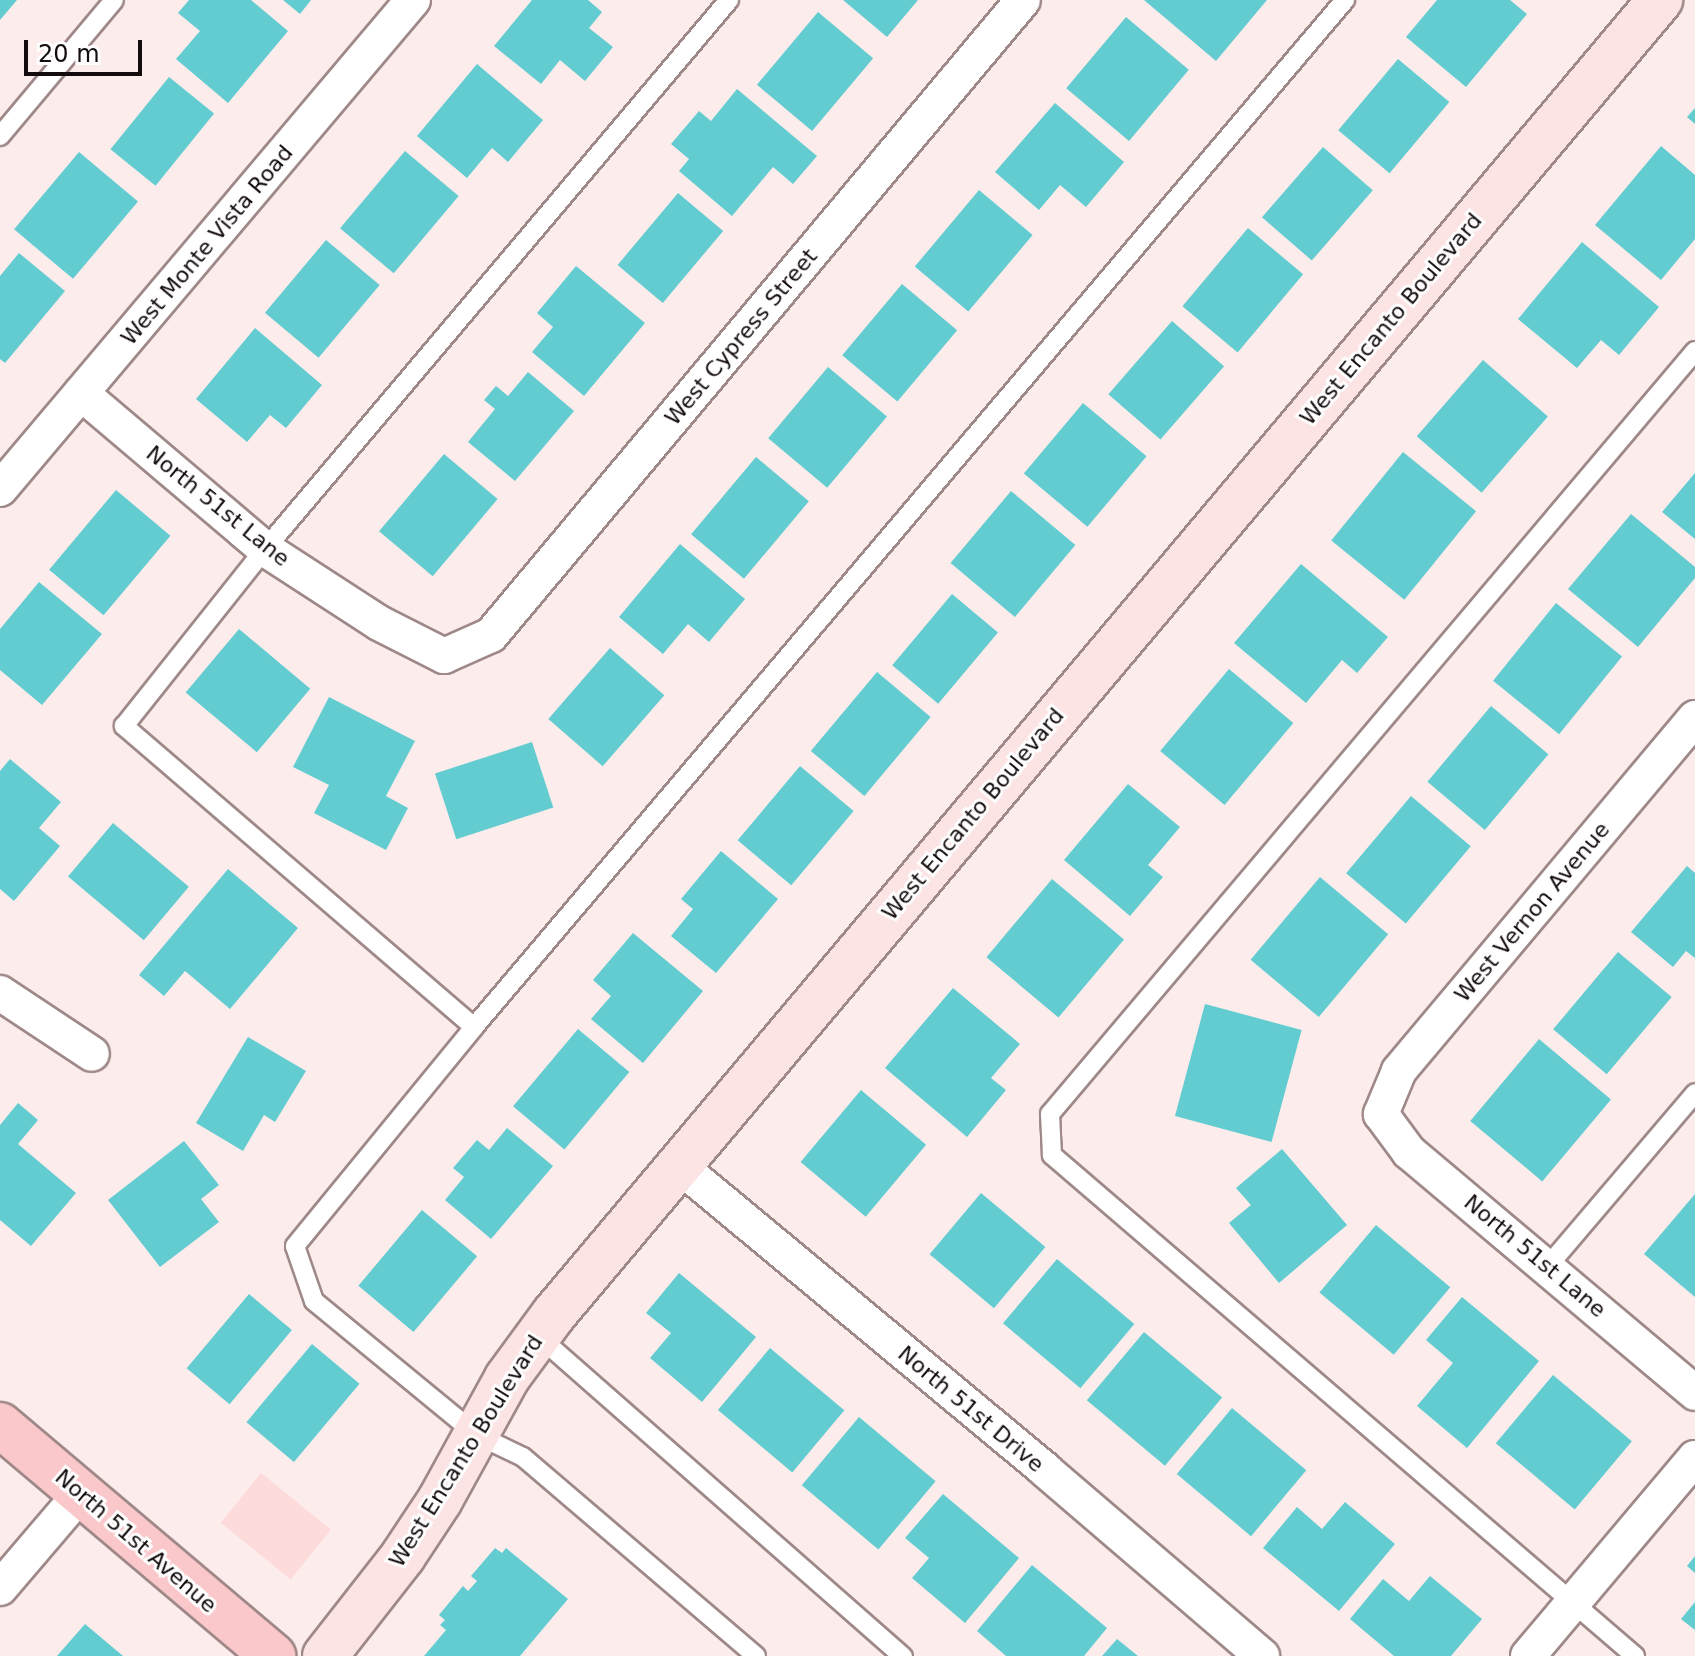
<!DOCTYPE html>
<style>
body{margin:0}
#map{position:relative;width:1695px;height:1656px;overflow:hidden;background:#fcecec;font-family:"DejaVu Sans",sans-serif}
div>[style]{position:absolute}
[style*='--x']{left:calc(var(--x)*1px);top:calc(var(--y)*1px);width:calc(var(--w)*1px);rotate:calc(var(--a)*1deg)}
.built>*{inset:0;background:#fedbdb;transform-origin:0 0}
.building>*{inset:0;background:#63ccd0;transform-origin:0 0}
.roads{filter:drop-shadow(2px 0 #9f8888) drop-shadow(-2px 0 #9f8888) drop-shadow(0 2px #9f8888) drop-shadow(0 -2px #9f8888)}
.lane>*{height:18px;margin:-9px;padding:0 9px;transform-origin:9px;border-radius:9px;background:#fff}
.street>*{height:34px;margin:-17px;padding:0 17px;transform-origin:17px;border-radius:17px;background:#fff}
.secondary>*{height:44px;margin:-22px;padding:0 22px;transform-origin:22px;border-radius:22px;background:#fce3e4}
.primary>*{height:44px;margin:-22px;padding:0 22px;transform-origin:22px;border-radius:22px;background:#fac8ca}
span{translate:-50% -50%;white-space:nowrap;text-align:center;line-height:1.15;-webkit-text-stroke:6px #fefefe;paint-order:stroke}
.street-label{font-size:22px;color:#140c0c}
.scale{position:absolute;left:24px;top:40px;width:118px;height:36px;box-sizing:border-box;border:4px solid #140c0c;border-top:0;padding-left:10px;font-size:24px;line-height:28px;white-space:nowrap;color:#140c0c;-webkit-text-stroke:6px #fefefe;paint-order:stroke}
</style>
<div id="map">
<div class="built">
<i style="left:261px;top:1473px;width:90px;height:64px;rotate:39deg"></i>
</div>
<div class="building">
<i style="clip-path:polygon(0 0,17px 0,0 20px)"></i>
<i style="clip-path:polygon(189px 0,251px 0,288px 31px,228px 103px,176px 59px,200px 31px,178px 13px)"></i>
<i style="clip-path:polygon(283px 0,311px 0,300px 14px)"></i>
<i style="clip-path:polygon(532px 0,588px 0,602px 12px,589px 28px,613px 47px,585px 81px,560px 60px,541px 84px,494px 46px)"></i>
<i style="clip-path:polygon(843px 0,918px 0,887px 37px)"></i>
<i style="clip-path:polygon(1144px 0,1267px 0,1216px 61px)"></i>
<i style="clip-path:polygon(1437px 0,1510px 0,1527px 14px,1466px 87px,1406px 37px)"></i>
<i style="left:818px;top:12px;width:72px;height:95px;rotate:40deg"></i>
<i style="left:1126px;top:17px;width:82px;height:93px;rotate:40deg"></i>
<i style="left:1398px;top:59px;width:67px;height:93px;rotate:40deg"></i>
<i style="clip-path:polygon(477px 64px,543px 120px,508px 162px,492px 148px,467px 178px,417px 136px)"></i>
<i style="left:169px;top:77px;width:58px;height:93px;rotate:39deg"></i>
<i style="clip-path:polygon(737px 89px,817px 156px,793px 184px,773px 167px,732px 216px,679px 171px,689px 159px,671px 144px,699px 111px,711px 121px)"></i>
<i style="clip-path:polygon(1055px 103px,1124px 162px,1086px 207px,1060px 185px,1039px 210px,995px 172px)"></i>
<i style="clip-path:polygon(1695px 108px,1695px 124px,1687px 117px)"></i>
<i style="clip-path:polygon(1661px 146px,1695px 175px,1695px 239px,1661px 280px,1595px 225px)"></i>
<i style="left:1323px;top:147px;width:66px;height:93px;rotate:41deg"></i>
<i style="left:405px;top:151px;width:70px;height:101px;rotate:40deg"></i>
<i style="left:79px;top:152px;width:77px;height:101px;rotate:40deg"></i>
<i style="left:979px;top:190px;width:70px;height:100px;rotate:40deg"></i>
<i style="left:678px;top:193px;width:59px;height:94px;rotate:40deg"></i>
<i style="left:1248px;top:228px;width:72px;height:102px;rotate:40deg"></i>
<i style="left:326px;top:240px;width:70px;height:95px;rotate:40deg"></i>
<i style="clip-path:polygon(1582px 242px,1659px 307px,1619px 355px,1601px 340px,1577px 368px,1518px 319px)"></i>
<i style="clip-path:polygon(19px 253px,65px 291px,5px 363px,0 359px,0 276px)"></i>
<i style="clip-path:polygon(576px 266px,645px 323px,584px 396px,532px 352px,553px 327px,537px 313px)"></i>
<i style="left:902px;top:284px;width:72px;height:93px;rotate:40deg"></i>
<i style="left:1172px;top:321px;width:69px;height:97px;rotate:41deg"></i>
<i style="clip-path:polygon(255px 328px,322px 385px,286px 428px,270px 415px,247px 442px,196px 399px)"></i>
<i style="left:1483px;top:360px;width:86px;height:101px;rotate:41deg"></i>
<i style="left:828px;top:367px;width:77px;height:93px;rotate:40deg"></i>
<i style="clip-path:polygon(528px 372px,574px 411px,515px 481px,468px 442px,495px 409px,484px 400px,496px 386px,508px 396px)"></i>
<i style="left:1083px;top:403px;width:83px;height:92px;rotate:40deg"></i>
<i style="left:1403px;top:452px;width:94px;height:114px;rotate:39deg"></i>
<i style="left:444px;top:454px;width:70px;height:101px;rotate:40deg"></i>
<i style="left:756px;top:457px;width:69px;height:101px;rotate:40deg"></i>
<i style="clip-path:polygon(1695px 473px,1695px 539px,1662px 512px)"></i>
<i style="left:116px;top:490px;width:71px;height:104px;rotate:40deg"></i>
<i style="left:1011px;top:491px;width:84px;height:94px;rotate:40deg"></i>
<i style="clip-path:polygon(1631px 514px,1695px 567px,1695px 578px,1638px 647px,1568px 589px)"></i>
<i style="clip-path:polygon(680px 544px,745px 599px,709px 642px,688px 624px,663px 654px,619px 617px)"></i>
<i style="clip-path:polygon(1301px 564px,1388px 637px,1357px 673px,1342px 660px,1306px 703px,1234px 643px)"></i>
<i style="clip-path:polygon(39px 582px,102px 634px,42px 705px,0 670px,0 629px)"></i>
<i style="left:952px;top:594px;width:60px;height:93px;rotate:40deg"></i>
<i style="left:1556px;top:603px;width:85px;height:100px;rotate:39deg"></i>
<i style="left:239px;top:629px;width:93px;height:83px;rotate:40deg"></i>
<i style="left:610px;top:648px;width:72px;height:94px;rotate:41deg"></i>
<i style="left:1229px;top:669px;width:84px;height:107px;rotate:40deg"></i>
<i style="left:877px;top:672px;width:70px;height:103px;rotate:40deg"></i>
<i style="clip-path:polygon(329px 697px,415px 741px,386px 796px,408px 808px,386px 850px,314px 813px,329px 785px,293px 767px)"></i>
<i style="left:1491px;top:706px;width:75px;height:99px;rotate:40deg"></i>
<i style="left:532px;top:742px;width:69px;height:102px;rotate:72deg"></i>
<i style="clip-path:polygon(10px 759px,61px 802px,39px 828px,60px 846px,14px 901px,0 889px,0 771px)"></i>
<i style="left:800px;top:766px;width:70px;height:97px;rotate:40deg"></i>
<i style="clip-path:polygon(1128px 784px,1180px 827px,1148px 865px,1163px 877px,1130px 916px,1064px 860px)"></i>
<i style="left:1411px;top:796px;width:78px;height:101px;rotate:40deg"></i>
<i style="left:113px;top:823px;width:99px;height:70px;rotate:40deg"></i>
<i style="clip-path:polygon(721px 851px,778px 899px,716px 973px,671px 936px,693px 909px,681px 899px)"></i>
<i style="clip-path:polygon(1687px 866px,1695px 873px,1695px 958px,1686px 951px,1673px 967px,1631px 932px)"></i>
<i style="clip-path:polygon(228px 869px,298px 928px,230px 1009px,185px 971px,164px 996px,139px 975px)"></i>
<i style="left:1320px;top:877px;width:89px;height:108px;rotate:40deg"></i>
<i style="left:1052px;top:879px;width:94px;height:102px;rotate:40deg"></i>
<i style="clip-path:polygon(633px 933px,703px 991px,643px 1063px,591px 1019px,611px 996px,593px 980px)"></i>
<i style="left:1618px;top:952px;width:70px;height:101px;rotate:40deg"></i>
<i style="clip-path:polygon(953px 988px,1020px 1044px,991px 1078px,1006px 1090px,967px 1137px,885px 1068px)"></i>
<i style="left:1205px;top:1004px;width:100px;height:116px;rotate:15deg"></i>
<i style="left:578px;top:1029px;width:67px;height:101px;rotate:40deg"></i>
<i style="clip-path:polygon(248px 1037px,306px 1071px,275px 1122px,264px 1115px,243px 1151px,196px 1123px)"></i>
<i style="left:1539px;top:1039px;width:94px;height:107px;rotate:40deg"></i>
<i style="left:861px;top:1090px;width:85px;height:94px;rotate:40deg"></i>
<i style="clip-path:polygon(18px 1103px,38px 1120px,18px 1144px,76px 1193px,31px 1246px,0 1220px,0 1125px)"></i>
<i style="clip-path:polygon(507px 1128px,553px 1166px,491px 1239px,445px 1200px,464px 1177px,453px 1168px,477px 1140px,489px 1150px)"></i>
<i style="clip-path:polygon(184px 1141px,219px 1185px,201px 1199px,219px 1222px,160px 1267px,108px 1200px)"></i>
<i style="clip-path:polygon(1282px 1149px,1347px 1225px,1279px 1283px,1229px 1223px,1251px 1205px,1236px 1188px)"></i>
<i style="left:981px;top:1193px;width:84px;height:80px;rotate:40deg"></i>
<i style="clip-path:polygon(1695px 1194px,1695px 1297px,1644px 1254px)"></i>
<i style="left:422px;top:1210px;width:72px;height:99px;rotate:40deg"></i>
<i style="left:1376px;top:1225px;width:97px;height:88px;rotate:40deg"></i>
<i style="left:1057px;top:1259px;width:101px;height:84px;rotate:40deg"></i>
<i style="clip-path:polygon(679px 1273px,756px 1337px,702px 1402px,650px 1358px,671px 1333px,646px 1313px)"></i>
<i style="left:249px;top:1294px;width:56px;height:97px;rotate:40deg"></i>
<i style="clip-path:polygon(1462px 1297px,1539px 1361px,1467px 1448px,1417px 1406px,1453px 1363px,1426px 1340px)"></i>
<i style="left:1144px;top:1332px;width:102px;height:89px;rotate:40deg"></i>
<i style="left:312px;top:1344px;width:62px;height:102px;rotate:40deg"></i>
<i style="left:770px;top:1348px;width:97px;height:81px;rotate:40deg"></i>
<i style="left:1553px;top:1375px;width:103px;height:89px;rotate:40deg"></i>
<i style="left:1232px;top:1408px;width:97px;height:86px;rotate:40deg"></i>
<i style="left:859px;top:1417px;width:100px;height:89px;rotate:40deg"></i>
<i style="clip-path:polygon(943px 1494px,1019px 1558px,965px 1623px,912px 1578px,929px 1558px,905px 1538px)"></i>
<i style="clip-path:polygon(1345px 1502px,1395px 1544px,1339px 1611px,1263px 1548px,1297px 1507px,1322px 1529px)"></i>
<i style="clip-path:polygon(495px 1548px,502px 1553px,506px 1548px,568px 1599px,520px 1656px,424px 1656px,446px 1630px,440px 1625px,445px 1620px,439px 1615px,463px 1586px,468px 1591px,477px 1581px,471px 1576px)"></i>
<i style="clip-path:polygon(1695px 1556px,1695px 1573px,1687px 1566px)"></i>
<i style="clip-path:polygon(1032px 1565px,1107px 1628px,1084px 1656px,1006px 1656px,977px 1631px)"></i>
<i style="clip-path:polygon(1430px 1576px,1482px 1619px,1451px 1656px,1394px 1656px,1350px 1619px,1383px 1579px,1409px 1601px)"></i>
<i style="clip-path:polygon(1695px 1602px,1695px 1630px,1681px 1619px)"></i>
<i style="clip-path:polygon(85px 1624px,123px 1656px,57px 1656px)"></i>
<i style="clip-path:polygon(1117px 1639px,1138px 1656px,1102px 1656px)"></i>
</div>
<div class="roads">
<div class="lane">
<i style="--x:0;--y:136;--w:177;--a:-50"></i>
<i style="--x:474;--y:1027;--w:462;--a:-139.3"></i>
<i style="--x:124;--y:726;--w:226;--a:-51.5"></i>
<i style="--x:265;--y:549;--w:719;--a:-49.8"></i>
<i style="--x:1548;--y:1266;--w:227;--a:-49.6"></i>
<i style="--x:537;--y:1335;--w:487;--a:41.3"></i>
<i style="--x:756;--y:1656;--w:306;--a:-139.5"></i>
<i style="--x:523;--y:1457;--w:51;--a:-154.4"></i>
<i style="--x:477;--y:1435;--w:211;--a:-140.6"></i>
<i style="--x:314;--y:1301;--w:58;--a:-109.1"></i>
<i style="--x:295;--y:1246;--w:283;--a:-50.7"></i>
<i style="--x:474;--y:1027;--w:1347;--a:-49.7"></i>
<i style="--x:1635;--y:1656;--w:769;--a:-139.33"></i>
<i style="--x:1052;--y:1155;--w:41;--a:-92.8"></i>
<i style="--x:1050;--y:1114;--w:999;--a:-49.79"></i>
</div>
<div class="street">
<i style="--x:81;--y:393;--w:241;--a:40.3"></i>
<i style="--x:265;--y:549;--w:136;--a:33"></i>
<i style="--x:379;--y:623;--w:73;--a:26.9"></i>
<i style="--x:444;--y:656;--w:51;--a:-24.1"></i>
<i style="--x:491;--y:635;--w:828;--a:-50.04"></i>
<i style="--x:0;--y:489;--w:640;--a:-49.82"></i>
<i style="--x:1695;--y:718;--w:461;--a:130"></i>
<i style="--x:1399;--y:1071;--w:47;--a:112.7"></i>
<i style="--x:1381;--y:1114;--w:47;--a:53.6"></i>
<i style="--x:1409;--y:1152;--w:374;--a:40.1"></i>
<i style="--x:0;--y:993;--w:110;--a:33.5"></i>
<i style="--x:677;--y:1164;--w:479;--a:39.7"></i>
<i style="--x:1045;--y:1470;--w:286;--a:40.6"></i>
<i style="--x:0;--y:1588;--w:125;--a:-49.5"></i>
<i style="--x:1528;--y:1656;--w:259;--a:-49.9"></i>
</div>
<div class="secondary">
<i style="--x:325;--y:1656;--w:127;--a:-52"></i>
<i style="--x:403;--y:1556;--w:67;--a:-56.5"></i>
<i style="--x:440;--y:1500;--w:139;--a:-61.2"></i>
<i style="--x:507;--y:1378;--w:79;--a:-53.7"></i>
<i style="--x:554;--y:1314;--w:1718;--a:-49.91"></i>
</div>
<div class="primary">
<i style="--x:0;--y:1425;--w:358;--a:40.2"></i>
</div>
</div>
<div class="street-label">
<span style="left:207px;top:245px;rotate:-50deg">West Monte Vista Road</span>
<span style="left:1391px;top:319px;rotate:-50deg">West Encanto Boulevard</span>
<span style="left:741px;top:337px;rotate:-50deg">West Cypress Street</span>
<span style="left:218px;top:506px;rotate:39deg">North 51st Lane</span>
<span style="left:973px;top:814px;rotate:-50deg">West Encanto Boulevard</span>
<span style="left:1532px;top:912px;rotate:-50deg">West Vernon Avenue</span>
<span style="left:1535px;top:1256px;rotate:40deg">North 51st Lane</span>
<span style="left:971px;top:1409px;rotate:40deg">North 51st Drive</span>
<span style="left:466px;top:1451px;rotate:-58deg">West Encanto Boulevard</span>
<span style="left:136px;top:1541px;rotate:41deg">North 51st Avenue</span>
</div>
<div class="scale">20 m</div>
</div>
